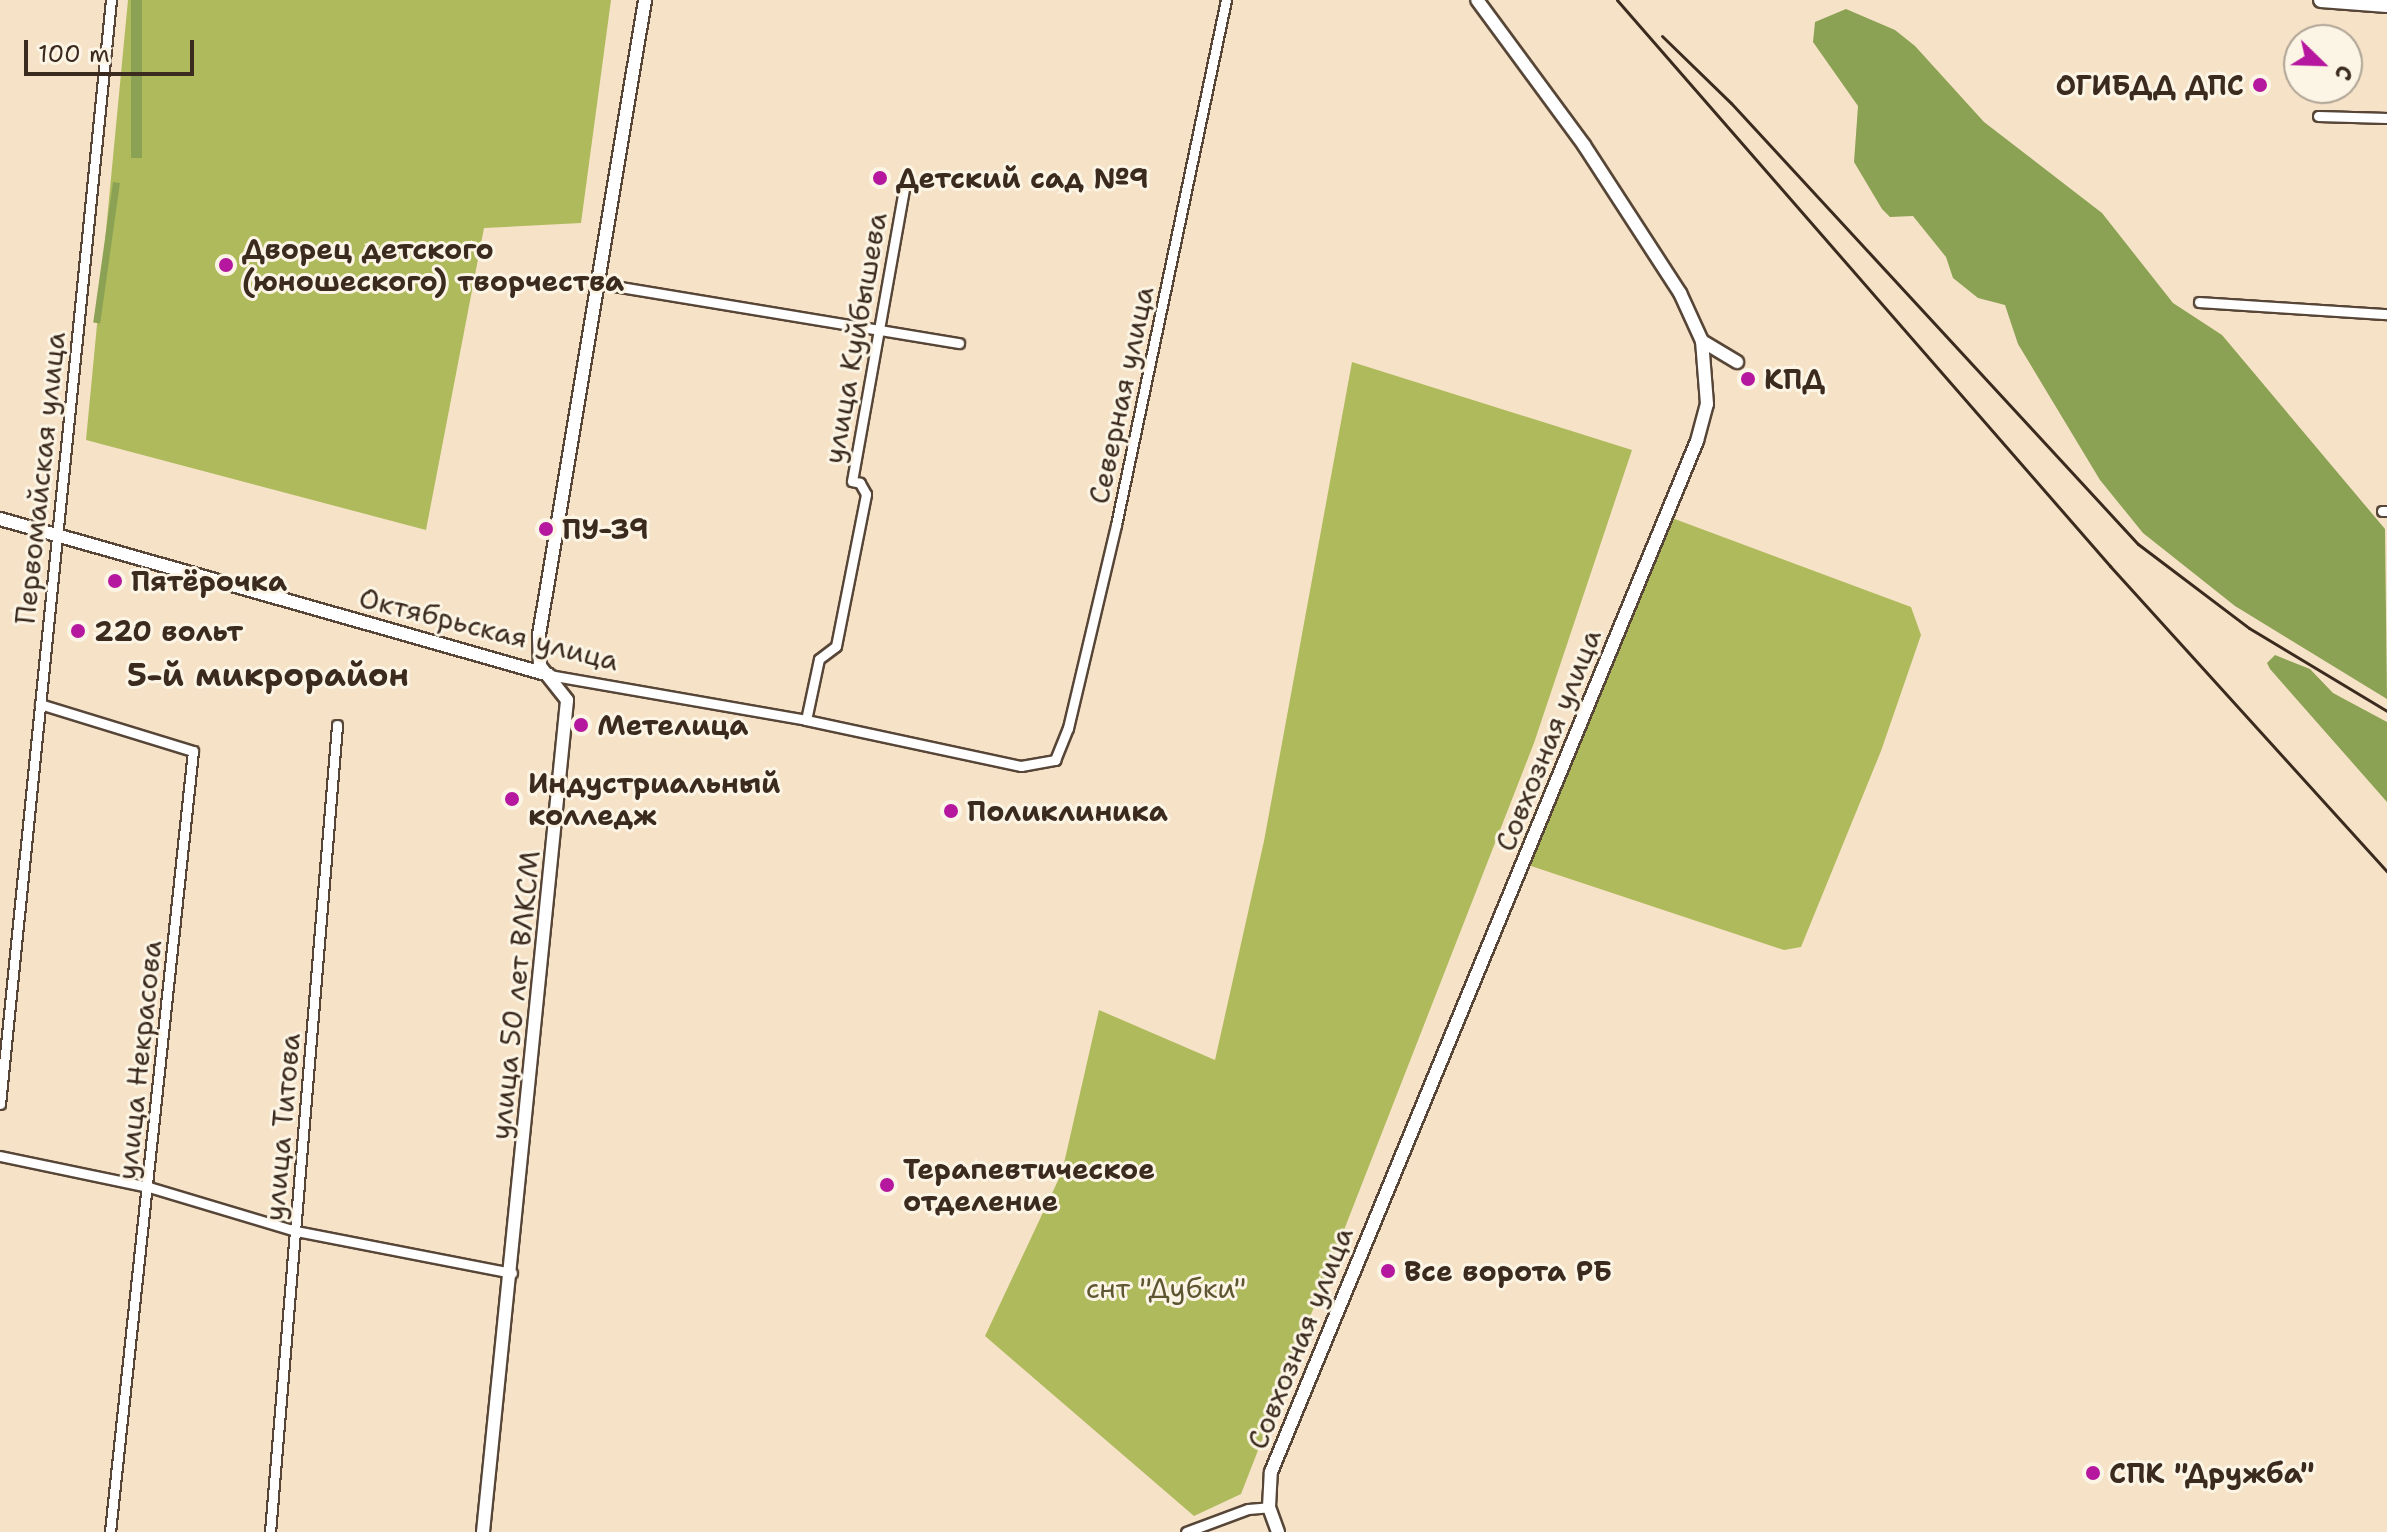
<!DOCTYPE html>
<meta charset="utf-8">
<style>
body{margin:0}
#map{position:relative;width:2387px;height:1532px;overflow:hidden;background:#f6e2c7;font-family:"Shantell Sans",sans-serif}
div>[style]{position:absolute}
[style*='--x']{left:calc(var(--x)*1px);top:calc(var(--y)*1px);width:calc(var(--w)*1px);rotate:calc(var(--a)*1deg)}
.green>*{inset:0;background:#afba5c}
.forest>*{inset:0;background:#8ba254;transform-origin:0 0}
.roads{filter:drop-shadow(2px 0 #574637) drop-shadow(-2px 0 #574637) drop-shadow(0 2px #574637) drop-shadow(0 -2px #574637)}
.minor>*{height:9px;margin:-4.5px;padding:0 4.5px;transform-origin:4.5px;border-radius:4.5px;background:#fff}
.tertiary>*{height:12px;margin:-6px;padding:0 6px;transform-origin:6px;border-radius:6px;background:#fff}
.secondary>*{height:14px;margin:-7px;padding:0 7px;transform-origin:7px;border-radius:7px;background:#fff}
.rail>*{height:3px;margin:-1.5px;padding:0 1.5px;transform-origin:1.5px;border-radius:1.5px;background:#3b2a1e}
.dots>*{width:22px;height:22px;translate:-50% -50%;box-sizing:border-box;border:4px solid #fcf5e5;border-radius:50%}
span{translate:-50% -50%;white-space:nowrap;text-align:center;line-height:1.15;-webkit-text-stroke:6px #fcf5e5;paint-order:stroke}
.poi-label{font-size:28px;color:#3b2a1e;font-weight:700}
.right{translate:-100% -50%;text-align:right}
.left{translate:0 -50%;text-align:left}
.street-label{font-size:28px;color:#3b2a1e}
.park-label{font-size:28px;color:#5e5531}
.quarter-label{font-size:32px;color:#3b2a1e;font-weight:700}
.north{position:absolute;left:2283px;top:24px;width:80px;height:80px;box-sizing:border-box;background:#fcf5e5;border:2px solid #afa495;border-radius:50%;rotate:113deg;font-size:22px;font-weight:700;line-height:32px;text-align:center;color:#3b2a1e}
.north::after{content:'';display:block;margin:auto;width:28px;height:36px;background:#b5179e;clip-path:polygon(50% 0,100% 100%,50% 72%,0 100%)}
.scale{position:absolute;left:24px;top:40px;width:170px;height:36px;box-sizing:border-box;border:4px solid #3b2a1e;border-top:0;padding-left:10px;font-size:24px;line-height:28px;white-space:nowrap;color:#3b2a1e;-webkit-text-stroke:6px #fcf5e5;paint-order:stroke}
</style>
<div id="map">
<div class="green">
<i style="clip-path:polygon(128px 0,611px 0,581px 223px,484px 228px,426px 530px,86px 440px)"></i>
<i style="clip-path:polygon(1352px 362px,1632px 450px,1534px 743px,1241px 1494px,1194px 1516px,985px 1336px,1062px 1172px,1099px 1010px,1215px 1060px,1264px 841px)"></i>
<i style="clip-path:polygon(1672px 518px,1911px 607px,1921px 635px,1881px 751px,1801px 947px,1784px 950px,1528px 865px)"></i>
</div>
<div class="forest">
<i style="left:131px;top:0;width:11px;height:158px"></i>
<i style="clip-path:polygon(1846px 9px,1895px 30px,1915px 46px,1984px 122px,2102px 213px,2173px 303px,2222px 335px,2385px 529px,2387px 699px,2235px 606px,2143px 533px,2100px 480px,2018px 344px,2005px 305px,1978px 298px,1953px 278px,1946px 257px,1913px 216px,1890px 217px,1882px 209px,1854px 162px,1858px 106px,1813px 42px,1815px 22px)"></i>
<i style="left:113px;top:182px;width:7px;height:142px;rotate:8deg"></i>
<i style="clip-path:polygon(2275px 655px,2310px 669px,2333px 693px,2387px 722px,2387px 802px,2270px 669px,2267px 663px)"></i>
</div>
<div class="roads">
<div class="minor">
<i style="--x:2318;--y:116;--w:69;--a:1.7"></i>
<i style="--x:596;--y:283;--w:368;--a:9.4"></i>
<i style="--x:2199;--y:302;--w:188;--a:3.7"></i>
<i style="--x:2382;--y:511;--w:5;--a:0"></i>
<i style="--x:549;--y:675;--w:261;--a:9.9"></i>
<i style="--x:806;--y:720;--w:220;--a:12.1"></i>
<i style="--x:1021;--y:766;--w:35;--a:-10"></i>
<i style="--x:1055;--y:760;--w:35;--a:-68"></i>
<i style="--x:1068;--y:728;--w:209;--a:-76.7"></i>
<i style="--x:1116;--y:525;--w:536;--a:-78.17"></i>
<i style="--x:40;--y:704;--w:160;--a:17.1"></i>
<i style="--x:193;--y:751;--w:785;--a:96.07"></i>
<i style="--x:806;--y:720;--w:62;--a:-78"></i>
<i style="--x:819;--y:659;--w:21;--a:-37"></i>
<i style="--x:836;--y:646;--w:155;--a:-78.8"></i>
<i style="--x:866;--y:494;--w:13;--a:-119"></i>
<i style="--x:860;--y:483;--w:8;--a:-166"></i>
<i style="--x:852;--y:481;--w:302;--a:-79.9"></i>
<i style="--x:0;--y:1104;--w:1110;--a:-84.26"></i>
<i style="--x:0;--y:1156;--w:152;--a:11.8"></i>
<i style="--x:149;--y:1187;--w:153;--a:16.7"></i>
<i style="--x:296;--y:1231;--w:220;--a:11"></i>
<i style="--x:270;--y:1532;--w:810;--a:-85.25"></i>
<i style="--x:1186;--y:1532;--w:66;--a:-20.4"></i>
<i style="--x:1248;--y:1509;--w:21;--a:-5"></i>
</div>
<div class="tertiary">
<i style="--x:1702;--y:341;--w:41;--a:31"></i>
<i style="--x:0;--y:519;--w:571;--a:15.86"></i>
<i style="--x:483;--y:1532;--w:836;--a:-84.23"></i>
<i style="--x:567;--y:700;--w:43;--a:-128.5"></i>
<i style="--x:540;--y:666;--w:31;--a:-92"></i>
<i style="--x:539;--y:635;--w:644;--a:-80.52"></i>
<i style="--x:1278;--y:1532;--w:27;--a:-110"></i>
<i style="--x:1269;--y:1507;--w:35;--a:-87"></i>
<i style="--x:1271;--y:1472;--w:1116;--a:-67.55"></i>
<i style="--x:1697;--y:441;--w:38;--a:-75"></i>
<i style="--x:1707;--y:404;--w:63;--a:-94.5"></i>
<i style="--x:1702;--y:341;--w:53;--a:-114.6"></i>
<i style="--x:1680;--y:293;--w:176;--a:-123"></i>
<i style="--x:1584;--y:145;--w:180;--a:-126.4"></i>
</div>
<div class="secondary">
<i style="--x:2321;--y:0;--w:66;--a:4.3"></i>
</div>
</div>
<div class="rail">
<i style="--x:1617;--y:0;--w:751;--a:48.94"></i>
<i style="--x:2110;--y:566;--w:412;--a:47.8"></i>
<i style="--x:1662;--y:36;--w:96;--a:44.2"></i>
<i style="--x:1731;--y:103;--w:600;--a:47.3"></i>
<i style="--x:2138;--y:544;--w:139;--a:37.1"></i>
<i style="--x:2249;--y:628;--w:161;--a:31"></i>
</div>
<div class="dots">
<i style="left:2260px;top:85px;background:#b5179e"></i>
<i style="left:880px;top:178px;background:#b5179e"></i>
<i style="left:226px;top:265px;background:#b5179e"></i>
<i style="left:1748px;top:379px;background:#b5179e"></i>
<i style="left:546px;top:529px;background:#b5179e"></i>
<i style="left:115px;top:581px;background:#b5179e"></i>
<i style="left:78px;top:631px;background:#b5179e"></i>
<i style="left:581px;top:725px;background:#b5179e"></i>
<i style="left:512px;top:799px;background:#b5179e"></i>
<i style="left:951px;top:811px;background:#b5179e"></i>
<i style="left:887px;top:1185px;background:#b5179e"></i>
<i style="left:1388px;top:1271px;background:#b5179e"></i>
<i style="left:2093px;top:1473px;background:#b5179e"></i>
</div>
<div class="poi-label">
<span class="right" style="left:2244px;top:85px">ОГИБДД ДПС</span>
<span class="left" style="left:896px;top:178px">Детский сад №9</span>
<span class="left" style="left:242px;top:265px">Дворец детского<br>(юношеского) творчества</span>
<span class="left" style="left:1764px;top:379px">КПД</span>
<span class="left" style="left:562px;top:529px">ПУ-39</span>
<span class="left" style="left:131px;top:581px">Пятёрочка</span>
<span class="left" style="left:94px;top:631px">220 вольт</span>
<span class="left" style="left:597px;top:725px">Метелица</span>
<span class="left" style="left:528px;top:799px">Индустриальный<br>колледж</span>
<span class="left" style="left:967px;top:811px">Поликлиника</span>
<span class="left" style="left:903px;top:1185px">Терапевтическое<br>отделение</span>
<span class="left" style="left:1404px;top:1271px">Все ворота РБ</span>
<span class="left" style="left:2109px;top:1473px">СПК "Дружба"</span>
</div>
<div class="street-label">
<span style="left:855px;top:338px;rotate:-80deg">улица Куйбышева</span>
<span style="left:1121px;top:395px;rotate:-78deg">Северная улица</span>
<span style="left:40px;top:478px;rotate:-84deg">Первомайская улица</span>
<span style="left:489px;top:629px;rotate:14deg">Октябрьская улица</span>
<span style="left:1548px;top:740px;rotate:-68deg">Совхозная улица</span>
<span style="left:515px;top:995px;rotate:-84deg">улица 50 лет ВЛКСМ</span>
<span style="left:139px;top:1060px;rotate:-84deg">улица Некрасова</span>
<span style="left:282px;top:1127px;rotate:-85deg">улица Титова</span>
<span style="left:1300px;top:1338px;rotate:-68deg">Совхозная улица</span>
</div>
<div class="park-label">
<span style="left:1166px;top:1288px">снт "Дубки"</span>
</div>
<div class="quarter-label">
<span style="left:268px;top:675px">5-й микрорайон</span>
</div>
<div class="north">С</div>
<div class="scale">100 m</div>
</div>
